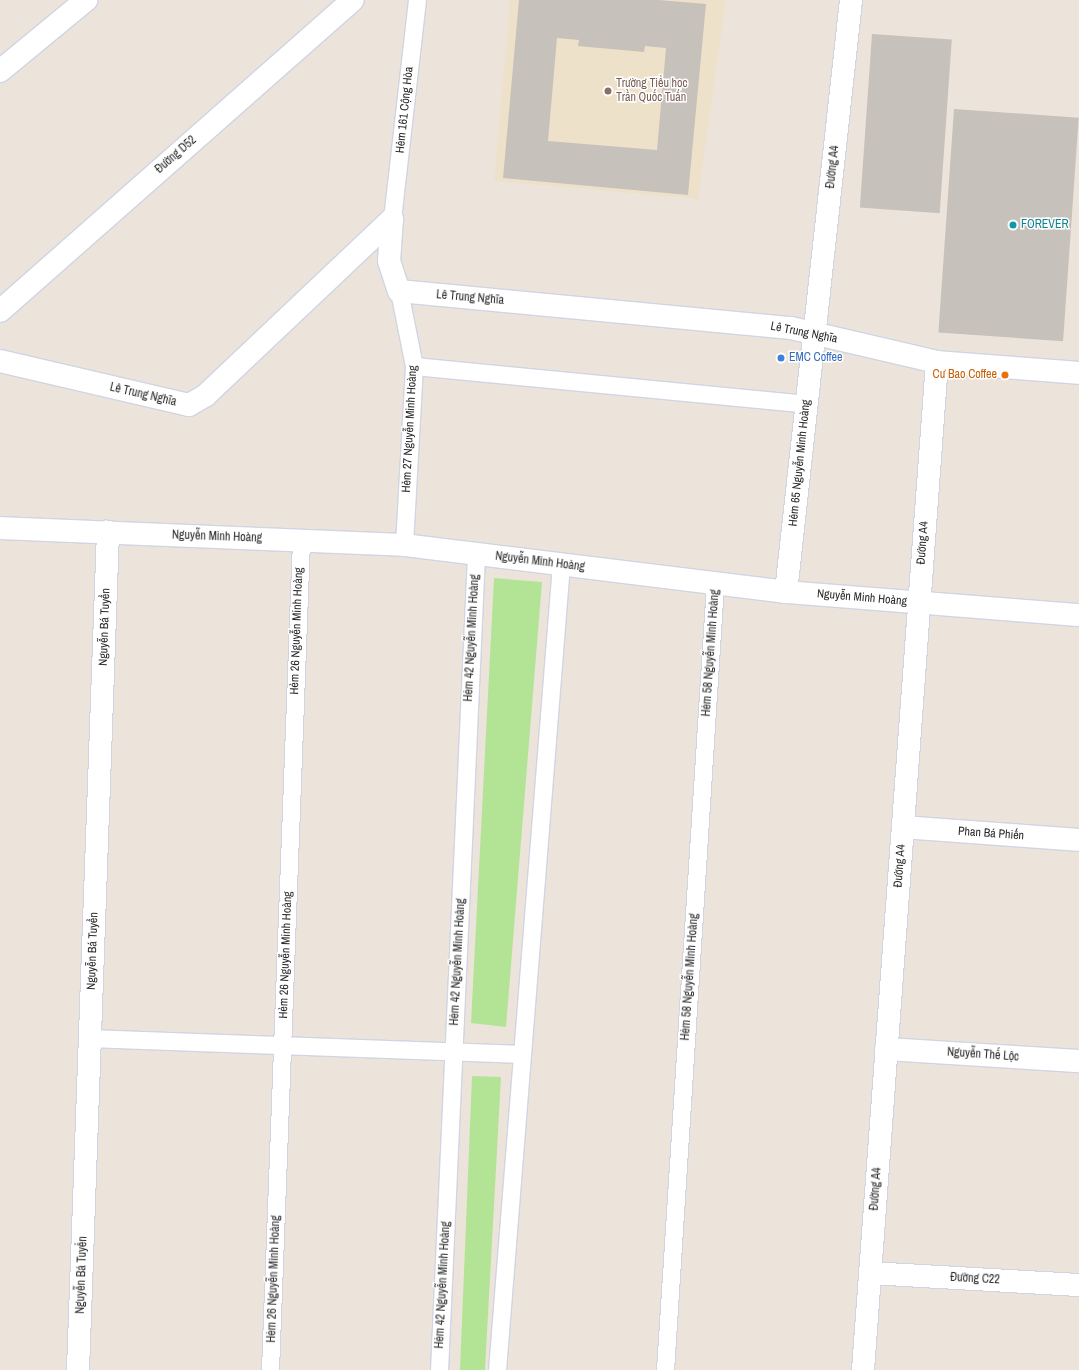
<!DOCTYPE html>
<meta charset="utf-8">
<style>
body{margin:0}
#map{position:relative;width:1079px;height:1370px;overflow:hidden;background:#ece4db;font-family:"Archivo Narrow",sans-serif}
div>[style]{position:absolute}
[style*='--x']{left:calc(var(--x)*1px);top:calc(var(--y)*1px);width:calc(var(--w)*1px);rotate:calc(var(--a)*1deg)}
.education>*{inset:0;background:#eee1ca}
.green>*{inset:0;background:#b3e496}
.building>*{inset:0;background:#c7c1bb;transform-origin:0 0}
.roads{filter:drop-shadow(1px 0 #d0d4e3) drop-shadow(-1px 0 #d0d4e3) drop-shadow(0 1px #d0d4e3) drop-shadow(0 -1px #d0d4e3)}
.service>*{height:17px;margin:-8.5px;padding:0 8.5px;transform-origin:8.5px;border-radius:8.5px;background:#fff}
.minor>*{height:22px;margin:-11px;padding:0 11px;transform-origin:11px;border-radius:11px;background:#fff}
.dots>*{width:11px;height:11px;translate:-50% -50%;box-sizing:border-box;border:2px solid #fff;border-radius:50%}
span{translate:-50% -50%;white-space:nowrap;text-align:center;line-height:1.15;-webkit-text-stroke:3px #fff;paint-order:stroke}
.education-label{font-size:12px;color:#785e54}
.left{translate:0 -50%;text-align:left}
.street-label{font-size:12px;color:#292929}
.culture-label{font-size:12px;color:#0d838f}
.shop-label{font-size:12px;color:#366cbe}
.food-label{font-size:12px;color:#c56008}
.right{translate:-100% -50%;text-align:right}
</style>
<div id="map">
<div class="education">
<i style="clip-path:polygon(510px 0,726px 0,698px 199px,494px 181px)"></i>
</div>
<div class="green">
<i style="clip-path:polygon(494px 578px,542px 582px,506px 1027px,471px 1023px)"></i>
<i style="clip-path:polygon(472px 1076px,501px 1077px,485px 1370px,460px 1370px)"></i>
</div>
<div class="building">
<i style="clip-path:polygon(evenodd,519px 0,659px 0,706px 4px,688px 195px,503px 178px,519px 0,557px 38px,579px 40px,578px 46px,644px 52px,645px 46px,666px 48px,657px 150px,548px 141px,557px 38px)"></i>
<i style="left:872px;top:34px;width:80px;height:174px;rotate:4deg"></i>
<i style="left:954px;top:109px;width:125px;height:224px;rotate:4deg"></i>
</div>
<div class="roads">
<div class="service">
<i style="--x:392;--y:219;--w:220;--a:-83.5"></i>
<i style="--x:399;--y:291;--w:76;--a:78.7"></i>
<i style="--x:414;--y:366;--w:179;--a:93.2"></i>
<i style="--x:414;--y:366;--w:395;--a:5.5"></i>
<i style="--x:90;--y:1038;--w:432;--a:2.1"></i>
<i style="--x:270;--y:1370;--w:831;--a:-87.86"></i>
<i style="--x:439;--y:1370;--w:817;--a:-87.4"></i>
<i style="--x:497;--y:1370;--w:809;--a:-85.46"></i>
<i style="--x:665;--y:1370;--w:789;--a:-86.36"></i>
</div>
<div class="minor">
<i style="--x:0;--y:71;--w:112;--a:-39.5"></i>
<i style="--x:392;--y:219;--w:42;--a:94.1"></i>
<i style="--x:389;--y:261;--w:32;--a:72"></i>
<i style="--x:399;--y:291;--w:394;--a:5.4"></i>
<i style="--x:791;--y:328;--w:150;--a:13.1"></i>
<i style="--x:937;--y:362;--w:142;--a:4.4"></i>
<i style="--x:0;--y:311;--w:470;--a:-41.4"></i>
<i style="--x:0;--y:361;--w:194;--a:13.1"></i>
<i style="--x:189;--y:405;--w:20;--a:-30"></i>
<i style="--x:206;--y:395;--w:256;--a:-43.4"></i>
<i style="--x:0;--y:528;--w:404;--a:2.4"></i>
<i style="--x:404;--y:545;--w:385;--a:7"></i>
<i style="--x:786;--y:592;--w:294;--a:4.5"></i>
<i style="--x:786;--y:592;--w:596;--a:-83.73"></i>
<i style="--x:903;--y:827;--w:176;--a:4.2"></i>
<i style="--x:886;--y:1049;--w:193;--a:3.6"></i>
<i style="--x:870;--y:1273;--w:209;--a:3.3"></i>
<i style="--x:78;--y:1370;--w:839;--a:-87.95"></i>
<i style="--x:863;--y:1370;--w:1011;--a:-85.8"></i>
</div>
</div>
<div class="dots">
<i style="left:608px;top:91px;background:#8d6e63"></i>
<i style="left:1013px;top:225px;background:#0f9aa8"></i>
<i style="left:781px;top:358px;background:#3f7fe0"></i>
<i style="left:1005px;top:375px;background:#e8710a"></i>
</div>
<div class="education-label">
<span class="left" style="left:616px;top:91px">Trường Tiểu học<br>Trần Quốc Tuấn</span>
</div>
<div class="street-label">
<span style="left:405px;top:110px;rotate:-84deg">Hẻm 161 Cộng Hòa</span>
<span style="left:176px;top:155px;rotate:-41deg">Đường D52</span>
<span style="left:833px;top:167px;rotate:-84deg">Đường A4</span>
<span style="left:470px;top:298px;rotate:5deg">Lê Trung Nghĩa</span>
<span style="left:804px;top:333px;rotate:11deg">Lê Trung Nghĩa</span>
<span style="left:143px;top:395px;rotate:13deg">Lê Trung Nghĩa</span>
<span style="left:410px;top:429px;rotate:-87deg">Hẻm 27 Nguyễn Minh Hoàng</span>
<span style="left:800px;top:463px;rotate:-84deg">Hẻm 65 Nguyễn Minh Hoàng</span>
<span style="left:217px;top:537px;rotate:2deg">Nguyễn Minh Hoàng</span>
<span style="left:923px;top:543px;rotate:-86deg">Đường A4</span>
<span style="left:540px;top:562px;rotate:7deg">Nguyễn Minh Hoàng</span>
<span style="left:862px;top:598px;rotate:5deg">Nguyễn Minh Hoàng</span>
<span style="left:105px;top:627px;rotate:-88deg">Nguyễn Bá Tuyển</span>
<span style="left:297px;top:631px;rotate:-88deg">Hẻm 26 Nguyễn Minh Hoàng</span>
<span style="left:472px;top:638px;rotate:-87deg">Hẻm 42 Nguyễn Minh Hoàng</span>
<span style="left:711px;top:653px;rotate:-86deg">Hẻm 58 Nguyễn Minh Hoàng</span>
<span style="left:991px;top:834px;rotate:4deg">Phan Bá Phiến</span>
<span style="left:900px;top:866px;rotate:-86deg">Đường A4</span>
<span style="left:93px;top:951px;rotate:-88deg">Nguyễn Bá Tuyển</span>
<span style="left:286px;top:955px;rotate:-88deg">Hẻm 26 Nguyễn Minh Hoàng</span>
<span style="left:458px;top:962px;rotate:-87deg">Hẻm 42 Nguyễn Minh Hoàng</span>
<span style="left:690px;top:977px;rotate:-86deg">Hẻm 58 Nguyễn Minh Hoàng</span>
<span style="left:983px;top:1055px;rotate:4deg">Nguyễn Thế Lộc</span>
<span style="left:876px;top:1189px;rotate:-86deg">Đường A4</span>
<span style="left:82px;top:1275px;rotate:-88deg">Nguyễn Bá Tuyển</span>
<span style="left:274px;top:1279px;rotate:-88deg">Hẻm 26 Nguyễn Minh Hoàng</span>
<span style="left:975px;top:1279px;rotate:3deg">Đường C22</span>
<span style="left:443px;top:1285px;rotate:-87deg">Hẻm 42 Nguyễn Minh Hoàng</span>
</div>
<div class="culture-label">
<span class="left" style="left:1021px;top:225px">FOREVER</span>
</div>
<div class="shop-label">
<span class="left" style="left:789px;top:358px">EMC Coffee</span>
</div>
<div class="food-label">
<span class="right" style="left:997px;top:375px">Cư Bao Coffee</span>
</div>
</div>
